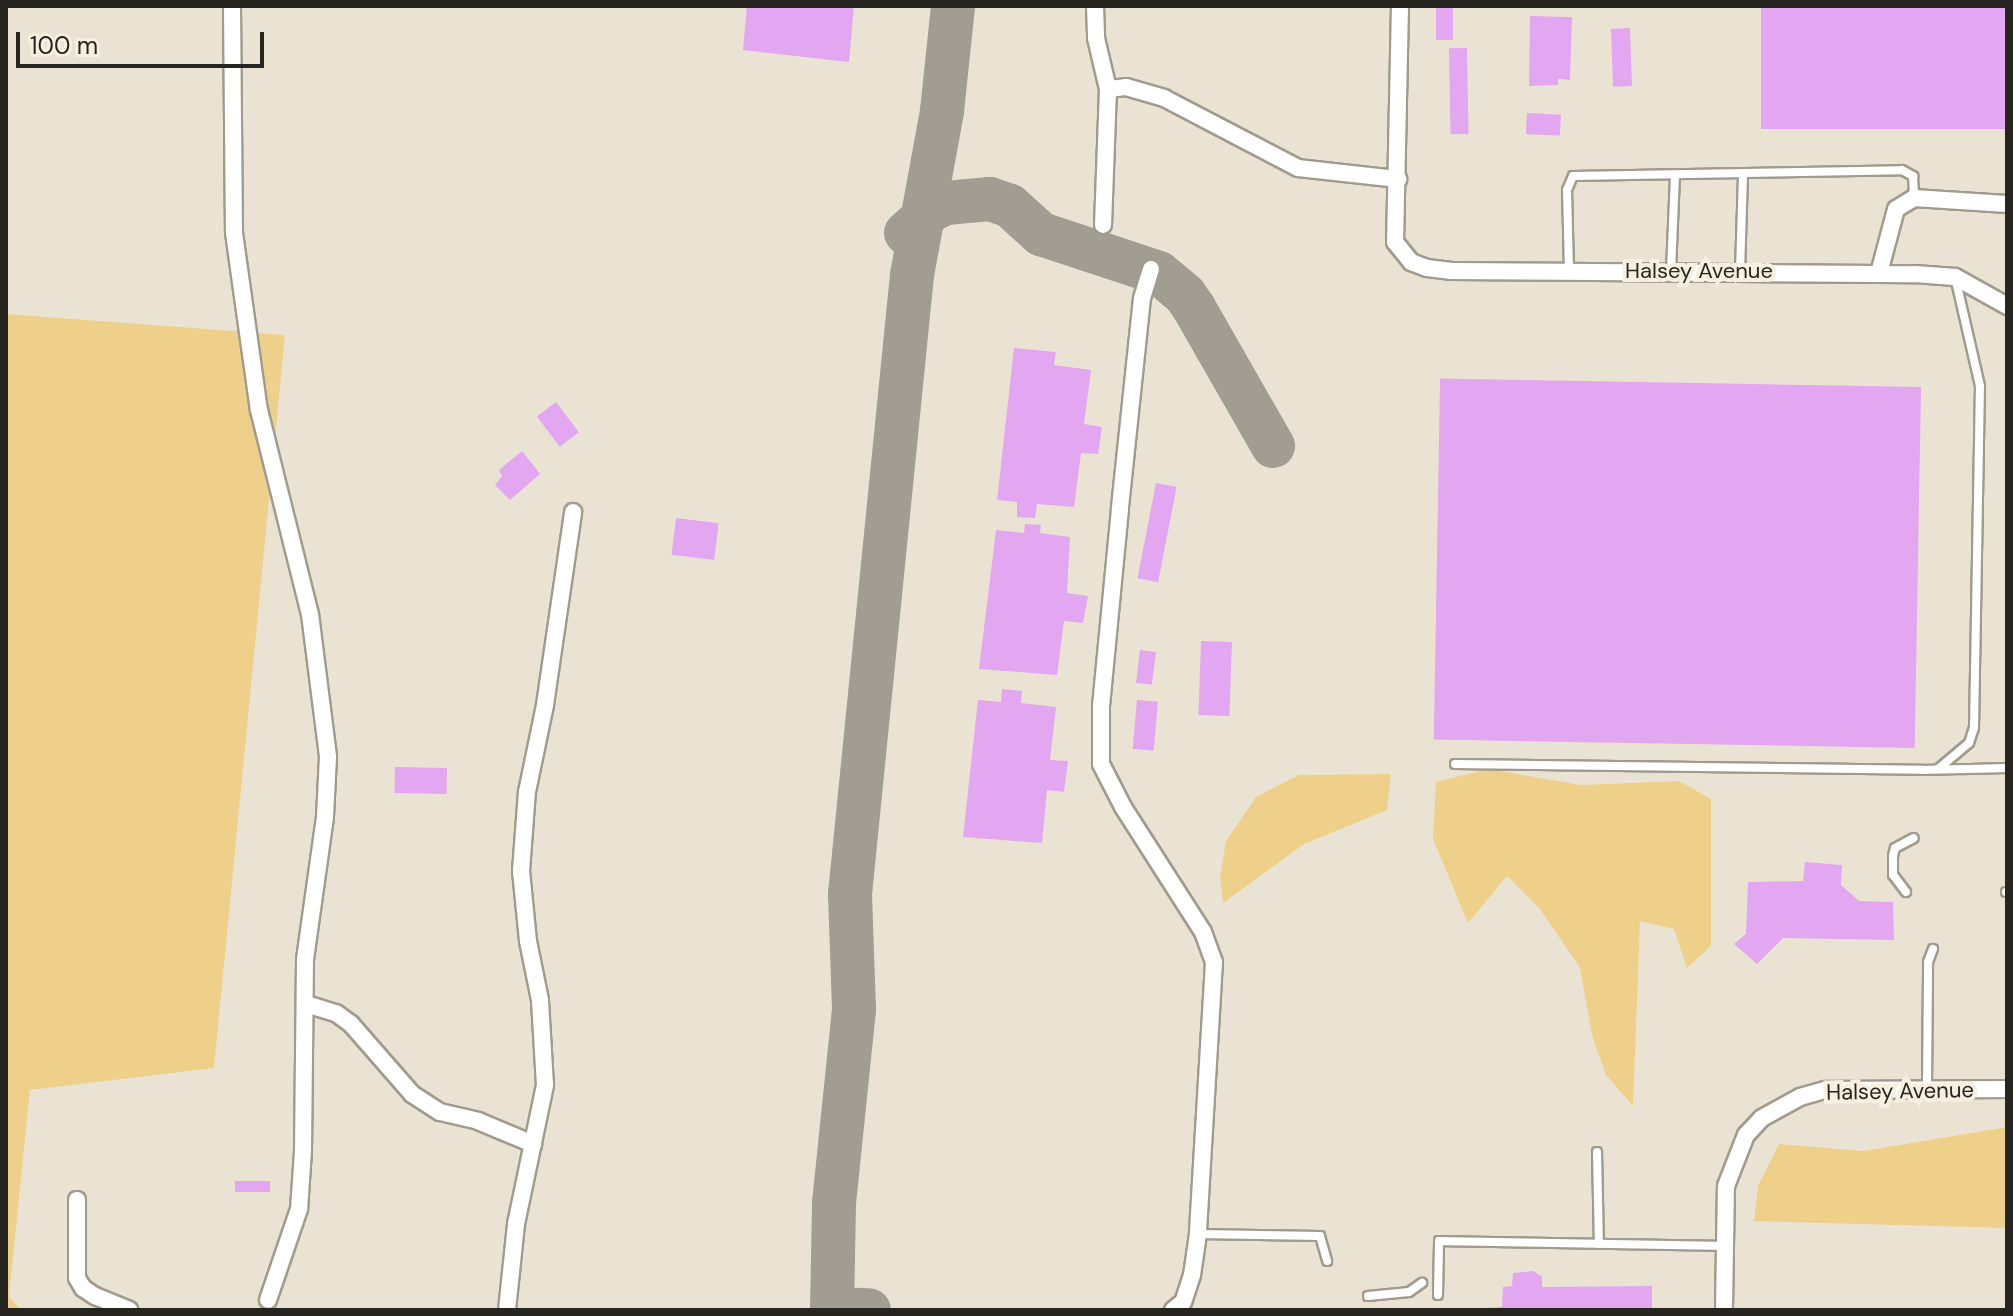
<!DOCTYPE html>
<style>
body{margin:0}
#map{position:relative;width:2013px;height:1316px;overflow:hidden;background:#eae3d4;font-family:"DM Sans",sans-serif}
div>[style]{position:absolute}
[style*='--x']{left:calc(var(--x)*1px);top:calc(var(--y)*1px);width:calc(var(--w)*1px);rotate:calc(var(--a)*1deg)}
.green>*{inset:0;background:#eed08b}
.taxiway>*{height:44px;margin:-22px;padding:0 22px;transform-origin:22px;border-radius:22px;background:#a29d92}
.building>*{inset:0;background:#e3a7f1;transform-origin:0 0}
.roads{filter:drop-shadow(2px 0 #a19b8d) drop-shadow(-2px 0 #a19b8d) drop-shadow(0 2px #a19b8d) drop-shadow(0 -2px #a19b8d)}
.lane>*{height:8px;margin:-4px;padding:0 4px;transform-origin:4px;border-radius:4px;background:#fff}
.street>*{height:16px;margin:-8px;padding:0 8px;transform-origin:8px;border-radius:8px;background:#fff}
span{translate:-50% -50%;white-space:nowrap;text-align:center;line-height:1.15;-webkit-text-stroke:8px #f7f0e1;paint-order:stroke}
.street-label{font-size:22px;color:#27251f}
.frame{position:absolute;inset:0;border:8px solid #27251f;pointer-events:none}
.scale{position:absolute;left:16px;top:32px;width:248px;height:36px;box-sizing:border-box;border:4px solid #27251f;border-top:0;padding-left:10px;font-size:24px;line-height:28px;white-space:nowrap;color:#27251f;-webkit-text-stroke:6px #f7f0e1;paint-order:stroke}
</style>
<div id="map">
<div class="green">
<i style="clip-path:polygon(6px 314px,285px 335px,214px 1068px,30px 1090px,9px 1296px,21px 1310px,6px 1310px)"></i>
<i style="clip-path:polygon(1488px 769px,1581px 785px,1679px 781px,1711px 799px,1711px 946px,1687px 968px,1674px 929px,1640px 921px,1633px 1106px,1606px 1075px,1592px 1035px,1580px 968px,1540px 909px,1507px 876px,1468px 923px,1433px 839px,1436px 782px)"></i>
<i style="clip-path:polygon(1391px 774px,1387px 810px,1304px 844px,1223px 903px,1220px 877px,1226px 841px,1256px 797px,1299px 775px)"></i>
<i style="clip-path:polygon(2007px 1127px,2007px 1228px,1754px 1221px,1758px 1186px,1779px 1144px,1863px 1151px)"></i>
</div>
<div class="taxiway">
<i style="--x:906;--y:233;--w:36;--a:-42"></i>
<i style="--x:933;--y:209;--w:14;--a:-25"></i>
<i style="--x:946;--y:203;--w:44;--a:-5.2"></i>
<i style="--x:990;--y:199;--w:21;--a:19"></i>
<i style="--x:1010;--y:206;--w:42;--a:42.1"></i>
<i style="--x:1041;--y:234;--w:124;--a:18.3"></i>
<i style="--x:1159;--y:273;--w:34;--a:40"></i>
<i style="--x:1185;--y:295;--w:16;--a:55"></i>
<i style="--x:1194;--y:308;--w:159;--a:60.2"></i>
<i style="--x:832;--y:1309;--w:37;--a:2"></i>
<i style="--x:832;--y:1310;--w:107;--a:-88.9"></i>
<i style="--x:834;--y:1203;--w:195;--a:-84.1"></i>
<i style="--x:854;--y:1009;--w:115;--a:-92"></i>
<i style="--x:850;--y:894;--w:622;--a:-84.28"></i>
<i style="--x:912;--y:275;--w:167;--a:-79.6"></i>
<i style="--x:942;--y:111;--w:106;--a:-84"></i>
</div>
<div class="building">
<i style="clip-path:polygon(747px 6px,854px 6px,849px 62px,743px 50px)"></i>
<i style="left:1436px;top:6px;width:17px;height:34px"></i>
<i style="left:1761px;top:6px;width:246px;height:123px"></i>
<i style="clip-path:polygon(1530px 16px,1572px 17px,1570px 80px,1558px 79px,1558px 85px,1529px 86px)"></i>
<i style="left:1630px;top:28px;width:58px;height:19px;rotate:88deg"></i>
<i style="left:1467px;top:48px;width:86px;height:18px;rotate:89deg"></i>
<i style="left:1527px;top:113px;width:34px;height:21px;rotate:3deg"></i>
<i style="clip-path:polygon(1014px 348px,1056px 352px,1054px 365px,1091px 370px,1084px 424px,1102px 427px,1098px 454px,1081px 453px,1074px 507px,1037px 504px,1035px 518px,1017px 517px,1017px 502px,997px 500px)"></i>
<i style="left:1921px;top:387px;width:361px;height:481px;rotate:91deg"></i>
<i style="left:556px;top:402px;width:38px;height:24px;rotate:53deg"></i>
<i style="clip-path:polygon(522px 451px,540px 474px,510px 500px,495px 485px,502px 476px,499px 470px)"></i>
<i style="left:1156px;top:483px;width:21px;height:97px;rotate:11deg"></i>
<i style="left:676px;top:518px;width:43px;height:37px;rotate:7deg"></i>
<i style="clip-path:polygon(1025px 524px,1041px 525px,1040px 533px,1070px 537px,1067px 593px,1088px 596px,1083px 623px,1064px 621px,1057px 675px,979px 669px,996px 530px,1024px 533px)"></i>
<i style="left:1201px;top:641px;width:31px;height:74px;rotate:2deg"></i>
<i style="left:1140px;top:650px;width:16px;height:33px;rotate:7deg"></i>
<i style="clip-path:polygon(1002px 689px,1022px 691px,1021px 703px,1056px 707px,1050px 760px,1068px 761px,1064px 792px,1047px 790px,1042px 843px,963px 837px,978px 700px,1001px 702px)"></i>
<i style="left:1137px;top:700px;width:21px;height:49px;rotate:5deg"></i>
<i style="left:395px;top:767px;width:52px;height:26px;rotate:1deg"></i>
<i style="clip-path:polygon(1805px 862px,1842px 865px,1841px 885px,1859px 901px,1893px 902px,1894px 940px,1783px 938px,1757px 964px,1734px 944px,1746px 934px,1748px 882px,1803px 881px)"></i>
<i style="left:235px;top:1181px;width:35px;height:11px"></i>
<i style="clip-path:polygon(1533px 1271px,1542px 1277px,1542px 1287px,1652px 1286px,1652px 1310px,1454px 1310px,1502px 1307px,1503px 1287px,1512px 1286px,1513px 1273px)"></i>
</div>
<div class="roads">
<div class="lane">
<i style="--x:1569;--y:271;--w:81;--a:-91.4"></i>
<i style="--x:1567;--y:190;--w:15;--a:-67"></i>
<i style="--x:1573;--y:176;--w:329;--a:-1"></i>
<i style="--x:1902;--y:170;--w:13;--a:29"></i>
<i style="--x:1913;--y:176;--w:22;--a:87"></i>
<i style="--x:1671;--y:271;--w:95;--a:-87.6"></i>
<i style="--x:1740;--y:271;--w:98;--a:-88.2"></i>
<i style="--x:1455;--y:764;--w:467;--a:0.7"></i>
<i style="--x:1922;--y:770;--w:85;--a:-1.3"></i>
<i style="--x:1938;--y:769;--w:40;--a:-40"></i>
<i style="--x:1969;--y:743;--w:16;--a:-72"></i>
<i style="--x:1974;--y:728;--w:342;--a:-89"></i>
<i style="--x:1980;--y:386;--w:112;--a:-102.9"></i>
<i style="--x:1906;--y:892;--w:21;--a:-127"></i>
<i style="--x:1893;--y:875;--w:19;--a:-90"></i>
<i style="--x:1893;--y:856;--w:8;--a:-76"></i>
<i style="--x:1895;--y:848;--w:21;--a:-28"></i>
<i style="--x:2006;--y:892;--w:1;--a:0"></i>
<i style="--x:1927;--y:1088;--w:126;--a:-89.5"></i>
<i style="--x:1928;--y:962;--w:14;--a:-69"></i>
<i style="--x:1597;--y:1152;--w:92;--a:88.8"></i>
<i style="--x:1198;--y:1234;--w:122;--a:0.9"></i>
<i style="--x:1320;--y:1236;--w:26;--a:74"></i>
<i style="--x:1438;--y:1295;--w:54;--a:-88.9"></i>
<i style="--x:1439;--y:1241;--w:286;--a:1"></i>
<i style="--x:1368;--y:1296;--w:41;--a:-5.6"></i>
<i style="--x:1409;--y:1292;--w:16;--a:-35"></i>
</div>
<div class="street">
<i style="--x:232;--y:6;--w:227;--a:89.5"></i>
<i style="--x:234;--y:233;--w:179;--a:82"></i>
<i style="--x:259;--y:410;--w:210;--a:76"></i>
<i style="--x:310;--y:614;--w:144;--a:82.8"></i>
<i style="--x:328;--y:757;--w:60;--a:92.9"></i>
<i style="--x:325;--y:817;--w:144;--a:98"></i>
<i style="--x:305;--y:960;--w:191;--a:90.6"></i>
<i style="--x:303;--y:1151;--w:58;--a:93.9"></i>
<i style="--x:299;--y:1209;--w:96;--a:108.8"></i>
<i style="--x:1095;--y:6;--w:32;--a:88"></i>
<i style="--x:1096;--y:38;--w:52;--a:76.8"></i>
<i style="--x:1108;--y:89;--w:136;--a:92.1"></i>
<i style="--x:1400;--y:6;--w:236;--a:91.2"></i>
<i style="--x:1395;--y:242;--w:26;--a:51"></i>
<i style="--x:1411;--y:262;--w:17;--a:21"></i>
<i style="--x:1427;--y:268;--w:23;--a:7"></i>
<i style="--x:1450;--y:271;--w:465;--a:0.4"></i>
<i style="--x:1915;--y:274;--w:40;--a:4.3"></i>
<i style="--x:1955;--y:277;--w:60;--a:29.1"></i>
<i style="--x:1108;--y:89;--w:18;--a:-6"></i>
<i style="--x:1126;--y:87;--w:40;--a:16"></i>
<i style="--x:1164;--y:98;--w:151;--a:27.6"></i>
<i style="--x:1298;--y:168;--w:101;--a:6.3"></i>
<i style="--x:1151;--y:269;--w:30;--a:107"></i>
<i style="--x:1142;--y:298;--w:212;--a:96"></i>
<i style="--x:1120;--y:509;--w:198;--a:95.5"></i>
<i style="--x:1101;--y:706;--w:58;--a:90"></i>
<i style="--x:1101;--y:764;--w:48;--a:62.9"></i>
<i style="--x:1123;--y:807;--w:148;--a:57.4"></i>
<i style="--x:1203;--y:932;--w:32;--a:70"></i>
<i style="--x:1214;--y:962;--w:272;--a:93.4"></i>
<i style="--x:1198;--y:1234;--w:41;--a:98.3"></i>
<i style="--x:1192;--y:1275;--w:28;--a:108"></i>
<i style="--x:1183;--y:1302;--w:13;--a:141"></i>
<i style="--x:1879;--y:273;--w:66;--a:-75.1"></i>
<i style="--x:1896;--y:209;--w:21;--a:-31"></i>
<i style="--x:1914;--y:198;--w:93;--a:3.7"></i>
<i style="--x:306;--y:1004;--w:31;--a:17"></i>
<i style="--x:336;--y:1013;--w:19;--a:36"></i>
<i style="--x:351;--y:1024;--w:93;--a:48.9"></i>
<i style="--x:412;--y:1094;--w:33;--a:33"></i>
<i style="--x:440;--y:1112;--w:39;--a:13"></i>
<i style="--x:478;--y:1121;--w:60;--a:22.7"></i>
<i style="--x:77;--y:1200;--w:78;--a:90"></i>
<i style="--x:77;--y:1278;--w:12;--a:59"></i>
<i style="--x:83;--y:1288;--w:14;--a:34"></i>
<i style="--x:95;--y:1296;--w:37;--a:22"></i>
<i style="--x:507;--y:1310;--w:86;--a:-84"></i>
<i style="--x:516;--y:1224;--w:142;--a:-78.2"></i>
<i style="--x:545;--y:1085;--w:85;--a:-93.4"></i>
<i style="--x:540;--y:1000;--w:60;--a:-101.5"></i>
<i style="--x:528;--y:941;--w:70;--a:-95.7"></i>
<i style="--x:521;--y:871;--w:79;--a:-85.7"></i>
<i style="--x:527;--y:792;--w:89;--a:-78.3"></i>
<i style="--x:545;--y:705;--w:195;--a:-81.7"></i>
<i style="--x:1724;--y:1310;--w:124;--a:-89.1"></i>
<i style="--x:1726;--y:1186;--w:55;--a:-68.6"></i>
<i style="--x:1746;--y:1135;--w:23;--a:-47"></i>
<i style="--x:1762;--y:1118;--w:43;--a:-28.9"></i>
<i style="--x:1800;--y:1097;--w:26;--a:-16"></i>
<i style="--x:1825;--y:1090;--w:182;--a:-0.3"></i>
</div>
</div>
<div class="street-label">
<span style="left:1699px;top:271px">Halsey Avenue</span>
<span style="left:1900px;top:1091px;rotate:-1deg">Halsey Avenue</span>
</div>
<div class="frame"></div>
<div class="scale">100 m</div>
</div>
